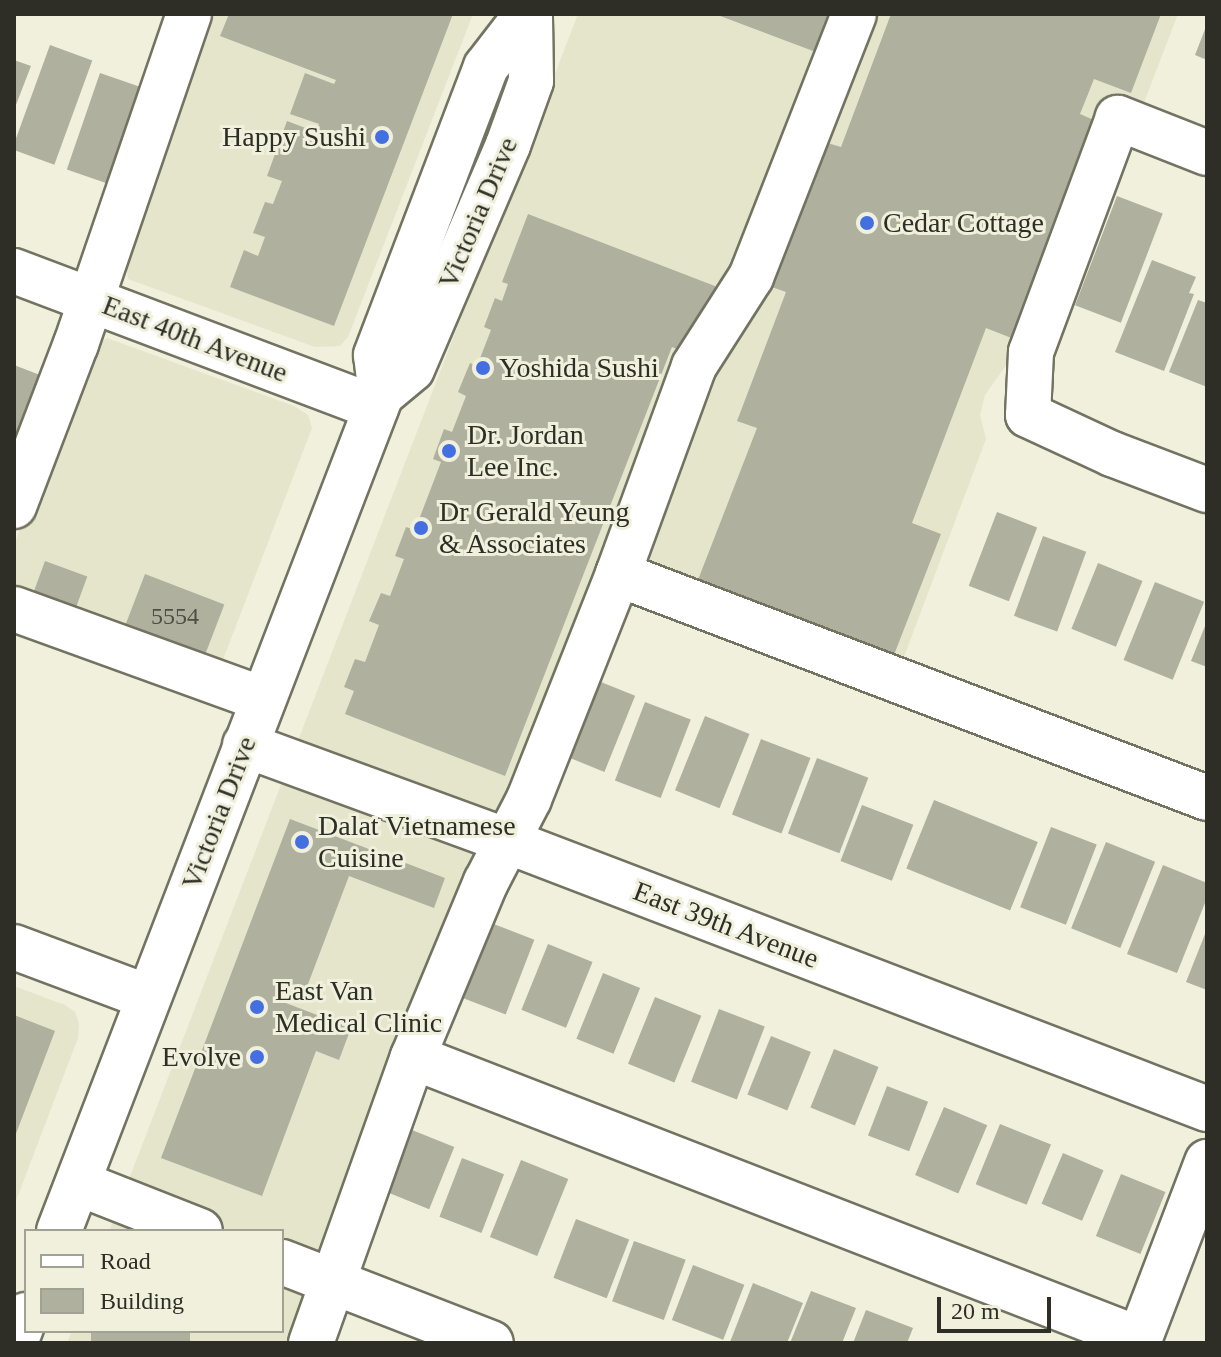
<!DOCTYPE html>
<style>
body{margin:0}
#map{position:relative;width:1221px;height:1357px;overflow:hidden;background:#f0f0dd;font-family:"Times New Roman",serif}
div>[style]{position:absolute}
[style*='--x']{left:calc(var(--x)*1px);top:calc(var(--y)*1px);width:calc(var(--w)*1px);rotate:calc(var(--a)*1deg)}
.built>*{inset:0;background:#e4e5cb}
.building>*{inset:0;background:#b0b09e;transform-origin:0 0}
.roads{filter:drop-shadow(2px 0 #737362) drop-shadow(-2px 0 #737362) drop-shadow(0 2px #737362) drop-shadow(0 -2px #737362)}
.minor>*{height:44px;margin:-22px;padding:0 22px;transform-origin:22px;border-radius:22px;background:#fff}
.dots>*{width:22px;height:22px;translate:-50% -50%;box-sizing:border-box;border:4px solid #f0f0dd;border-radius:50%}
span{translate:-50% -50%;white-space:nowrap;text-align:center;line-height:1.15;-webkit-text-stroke:6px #f0f0dd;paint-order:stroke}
.number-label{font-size:24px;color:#4e4e45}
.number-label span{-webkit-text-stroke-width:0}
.poi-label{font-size:28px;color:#2e2e27}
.right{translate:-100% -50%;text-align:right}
.left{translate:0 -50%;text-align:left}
.street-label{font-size:28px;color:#2e2e27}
.frame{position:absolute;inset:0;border:16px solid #2e2e27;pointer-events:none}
.legend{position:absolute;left:24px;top:1229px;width:260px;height:104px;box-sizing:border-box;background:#f0f0dd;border:2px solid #a2a294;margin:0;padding:10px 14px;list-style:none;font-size:24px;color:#2e2e27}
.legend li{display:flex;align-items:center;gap:16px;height:40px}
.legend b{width:40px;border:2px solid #a2a294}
.scale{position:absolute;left:937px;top:1297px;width:114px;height:36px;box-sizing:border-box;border:4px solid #2e2e27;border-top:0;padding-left:10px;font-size:24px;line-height:28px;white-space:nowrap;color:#2e2e27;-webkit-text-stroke:6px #f0f0dd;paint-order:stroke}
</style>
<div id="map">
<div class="built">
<i style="clip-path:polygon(215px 14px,473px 14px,348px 337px,340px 346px,315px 347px,128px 279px,125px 253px)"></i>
<i style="clip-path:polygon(578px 14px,1178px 14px,1143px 105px,1017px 359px,1007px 364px,985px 395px,980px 415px,986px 439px,896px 678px,618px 574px,298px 1343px,67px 1343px,72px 1331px,282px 1331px,282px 1231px,109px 1231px)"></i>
<i style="clip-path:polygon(107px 338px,294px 406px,308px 415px,312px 428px,219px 670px,14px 591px,14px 546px,86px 353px)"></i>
<i style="clip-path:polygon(14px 986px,65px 1005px,75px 1012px,79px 1024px,78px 1038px,14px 1206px)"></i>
</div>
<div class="building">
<i style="clip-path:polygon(229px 14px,453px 14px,334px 326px,230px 287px,244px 250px,258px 256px,265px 237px,253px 233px,265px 202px,273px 204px,282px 181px,267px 176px,287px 121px,316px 132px,319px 124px,290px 114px,305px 73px,334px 84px,336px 80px,220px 36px)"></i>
<i style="clip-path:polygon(715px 14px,836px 14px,821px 54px)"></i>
<i style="clip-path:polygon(891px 14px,1161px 14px,1131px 93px,1094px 79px,1080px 114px,1096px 121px,1014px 339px,986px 328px,912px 523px,941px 534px,892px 660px,696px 585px,757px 428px,737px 421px,786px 292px,769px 286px,824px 142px,841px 147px)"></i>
<i style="clip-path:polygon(1207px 24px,1207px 60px,1195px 55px)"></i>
<i style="left:50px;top:45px;width:45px;height:111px;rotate:20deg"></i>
<i style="clip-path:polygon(14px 60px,31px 66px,14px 110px)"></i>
<i style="left:100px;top:73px;width:49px;height:102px;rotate:19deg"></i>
<i style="left:1117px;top:196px;width:49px;height:117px;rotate:21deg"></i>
<i style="clip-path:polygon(528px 214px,720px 288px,686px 353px,672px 347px,505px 776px,345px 714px,354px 691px,344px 687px,355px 659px,365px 662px,379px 625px,369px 621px,381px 593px,390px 596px,404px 559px,395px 556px,406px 527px,415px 530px,441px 462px,433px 459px,444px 429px,452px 432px,466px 396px,458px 392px,470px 363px,477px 366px,491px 330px,484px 327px,495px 298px,502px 301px,508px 284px,502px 282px)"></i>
<i style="clip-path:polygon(1152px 260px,1196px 277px,1189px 293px,1194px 294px,1164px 371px,1115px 352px)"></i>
<i style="clip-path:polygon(1198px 300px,1207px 303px,1207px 387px,1169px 372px)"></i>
<i style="clip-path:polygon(14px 365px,40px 375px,14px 446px)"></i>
<i style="left:997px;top:512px;width:43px;height:79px;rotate:21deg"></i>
<i style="left:1043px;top:536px;width:46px;height:85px;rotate:20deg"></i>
<i style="left:45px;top:561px;width:45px;height:32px;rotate:20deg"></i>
<i style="left:1098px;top:563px;width:48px;height:71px;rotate:22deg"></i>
<i style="left:145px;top:574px;width:85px;height:60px;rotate:21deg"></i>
<i style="left:1155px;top:582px;width:53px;height:84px;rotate:22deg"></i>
<i style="clip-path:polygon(1207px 621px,1207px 667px,1191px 661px)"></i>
<i style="left:586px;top:676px;width:53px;height:82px;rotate:22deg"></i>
<i style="left:645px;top:702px;width:49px;height:84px;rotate:21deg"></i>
<i style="left:705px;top:716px;width:48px;height:80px;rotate:22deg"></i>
<i style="left:761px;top:739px;width:53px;height:81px;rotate:21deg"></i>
<i style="left:817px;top:758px;width:55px;height:81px;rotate:21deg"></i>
<i style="left:934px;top:800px;width:112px;height:74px;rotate:22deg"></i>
<i style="left:862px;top:805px;width:55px;height:60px;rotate:21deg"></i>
<i style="clip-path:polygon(290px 819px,445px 878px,434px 908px,349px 876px,305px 992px,285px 984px,278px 1000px,351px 1028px,339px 1060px,316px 1051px,262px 1196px,161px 1158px)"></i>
<i style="left:1051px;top:827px;width:49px;height:86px;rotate:21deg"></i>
<i style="left:1106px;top:842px;width:53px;height:93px;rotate:22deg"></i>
<i style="clip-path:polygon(1163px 865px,1207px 883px,1207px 898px,1177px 973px,1127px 954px)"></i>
<i style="left:483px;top:920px;width:55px;height:80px;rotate:21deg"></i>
<i style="clip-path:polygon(1207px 929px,1207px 990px,1186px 982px)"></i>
<i style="left:548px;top:944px;width:48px;height:71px;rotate:22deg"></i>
<i style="left:603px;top:973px;width:40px;height:71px;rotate:22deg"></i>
<i style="left:655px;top:997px;width:50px;height:72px;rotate:22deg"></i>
<i style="left:719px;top:1009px;width:49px;height:78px;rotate:21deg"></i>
<i style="clip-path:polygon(14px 1015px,55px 1031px,14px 1139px)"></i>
<i style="left:771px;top:1036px;width:43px;height:63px;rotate:22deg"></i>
<i style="left:834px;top:1049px;width:48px;height:63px;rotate:22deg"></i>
<i style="left:887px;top:1086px;width:44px;height:53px;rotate:21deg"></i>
<i style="left:944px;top:1107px;width:47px;height:74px;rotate:23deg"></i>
<i style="left:1000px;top:1124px;width:55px;height:65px;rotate:22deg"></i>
<i style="left:407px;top:1128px;width:51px;height:67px;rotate:22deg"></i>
<i style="left:1063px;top:1153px;width:44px;height:55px;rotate:23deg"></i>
<i style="left:462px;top:1158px;width:45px;height:63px;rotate:21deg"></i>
<i style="left:521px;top:1160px;width:51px;height:83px;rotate:22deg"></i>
<i style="left:1121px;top:1174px;width:48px;height:67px;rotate:22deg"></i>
<i style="left:576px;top:1219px;width:57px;height:63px;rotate:21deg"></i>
<i style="left:634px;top:1241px;width:55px;height:64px;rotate:20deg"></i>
<i style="left:693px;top:1265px;width:55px;height:59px;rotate:21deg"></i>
<i style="clip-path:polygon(753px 1283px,803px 1303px,787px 1343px,730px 1342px)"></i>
<i style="clip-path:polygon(811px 1291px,856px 1308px,842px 1343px,790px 1343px)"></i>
<i style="clip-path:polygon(866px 1310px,913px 1328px,907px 1343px,853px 1343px)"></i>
<i style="left:91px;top:1331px;width:99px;height:13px"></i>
</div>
<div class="roads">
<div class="minor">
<i style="--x:1207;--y:153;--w:96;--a:-158.5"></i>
<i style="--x:1118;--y:118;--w:250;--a:110.4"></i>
<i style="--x:1031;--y:352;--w:63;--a:92.7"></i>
<i style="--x:1028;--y:415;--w:93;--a:24.9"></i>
<i style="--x:1112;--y:454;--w:102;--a:20.8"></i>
<i style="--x:14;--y:271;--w:387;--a:20.7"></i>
<i style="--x:381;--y:395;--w:40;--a:-97.1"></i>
<i style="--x:376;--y:355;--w:308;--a:-69.1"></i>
<i style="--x:486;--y:67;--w:67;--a:-52.3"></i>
<i style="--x:14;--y:506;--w:173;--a:-69.1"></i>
<i style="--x:76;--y:344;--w:349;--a:-71.1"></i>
<i style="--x:618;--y:574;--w:630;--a:20.82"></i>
<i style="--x:14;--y:609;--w:264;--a:19.9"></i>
<i style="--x:245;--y:745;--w:279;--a:20.1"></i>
<i style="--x:507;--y:841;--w:750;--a:20.95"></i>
<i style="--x:14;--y:947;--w:143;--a:20.5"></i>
<i style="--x:413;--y:1057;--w:779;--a:21.23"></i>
<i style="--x:78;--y:1183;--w:131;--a:21.5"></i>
<i style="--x:59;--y:1231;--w:896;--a:-68.93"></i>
<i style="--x:381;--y:395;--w:40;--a:-40"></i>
<i style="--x:412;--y:369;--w:244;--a:-66.8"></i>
<i style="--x:508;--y:145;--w:68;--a:-70.2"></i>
<i style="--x:531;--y:81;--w:67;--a:-90.9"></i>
<i style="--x:282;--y:1262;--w:224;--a:21.2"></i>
<i style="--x:15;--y:1343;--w:30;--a:-69"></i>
<i style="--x:311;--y:1343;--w:304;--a:-70.4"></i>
<i style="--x:413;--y:1057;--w:190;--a:-67.4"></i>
<i style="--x:486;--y:882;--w:93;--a:-62.6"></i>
<i style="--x:529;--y:799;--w:242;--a:-68.4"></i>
<i style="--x:618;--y:574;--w:221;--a:-69.9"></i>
<i style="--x:694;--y:366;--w:106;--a:-57.4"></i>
<i style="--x:751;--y:277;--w:282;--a:-68.6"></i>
<i style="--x:1138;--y:1343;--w:194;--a:-69.1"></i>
</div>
</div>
<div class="dots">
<i style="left:382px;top:137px;background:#446fe1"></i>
<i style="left:867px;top:223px;background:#446fe1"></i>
<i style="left:483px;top:368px;background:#446fe1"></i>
<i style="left:449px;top:451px;background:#446fe1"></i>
<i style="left:421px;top:528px;background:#446fe1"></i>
<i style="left:302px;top:842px;background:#446fe1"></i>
<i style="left:257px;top:1007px;background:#446fe1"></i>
<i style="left:257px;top:1057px;background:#446fe1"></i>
</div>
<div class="number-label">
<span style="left:175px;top:617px">5554</span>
</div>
<div class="poi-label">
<span class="right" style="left:366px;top:137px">Happy Sushi</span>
<span class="left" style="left:883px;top:223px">Cedar Cottage</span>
<span class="left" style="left:499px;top:368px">Yoshida Sushi</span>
<span class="left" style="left:467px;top:451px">Dr. Jordan<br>Lee Inc.</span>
<span class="left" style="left:439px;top:528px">Dr Gerald Yeung<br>&amp; Associates</span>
<span class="left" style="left:318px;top:842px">Dalat Vietnamese<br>Cuisine</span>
<span class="left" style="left:275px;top:1007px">East Van<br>Medical Clinic</span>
<span class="right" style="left:241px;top:1057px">Evolve</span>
</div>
<div class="street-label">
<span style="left:478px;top:213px;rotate:-67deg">Victoria Drive</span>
<span style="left:195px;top:339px;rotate:21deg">East 40th Avenue</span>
<span style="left:219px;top:813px;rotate:-69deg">Victoria Drive</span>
<span style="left:726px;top:925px;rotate:21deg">East 39th Avenue</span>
</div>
<div class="frame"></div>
<ul class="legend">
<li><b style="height:10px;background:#fff"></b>Road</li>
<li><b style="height:22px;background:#b0b09e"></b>Building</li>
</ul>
<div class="scale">20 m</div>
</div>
